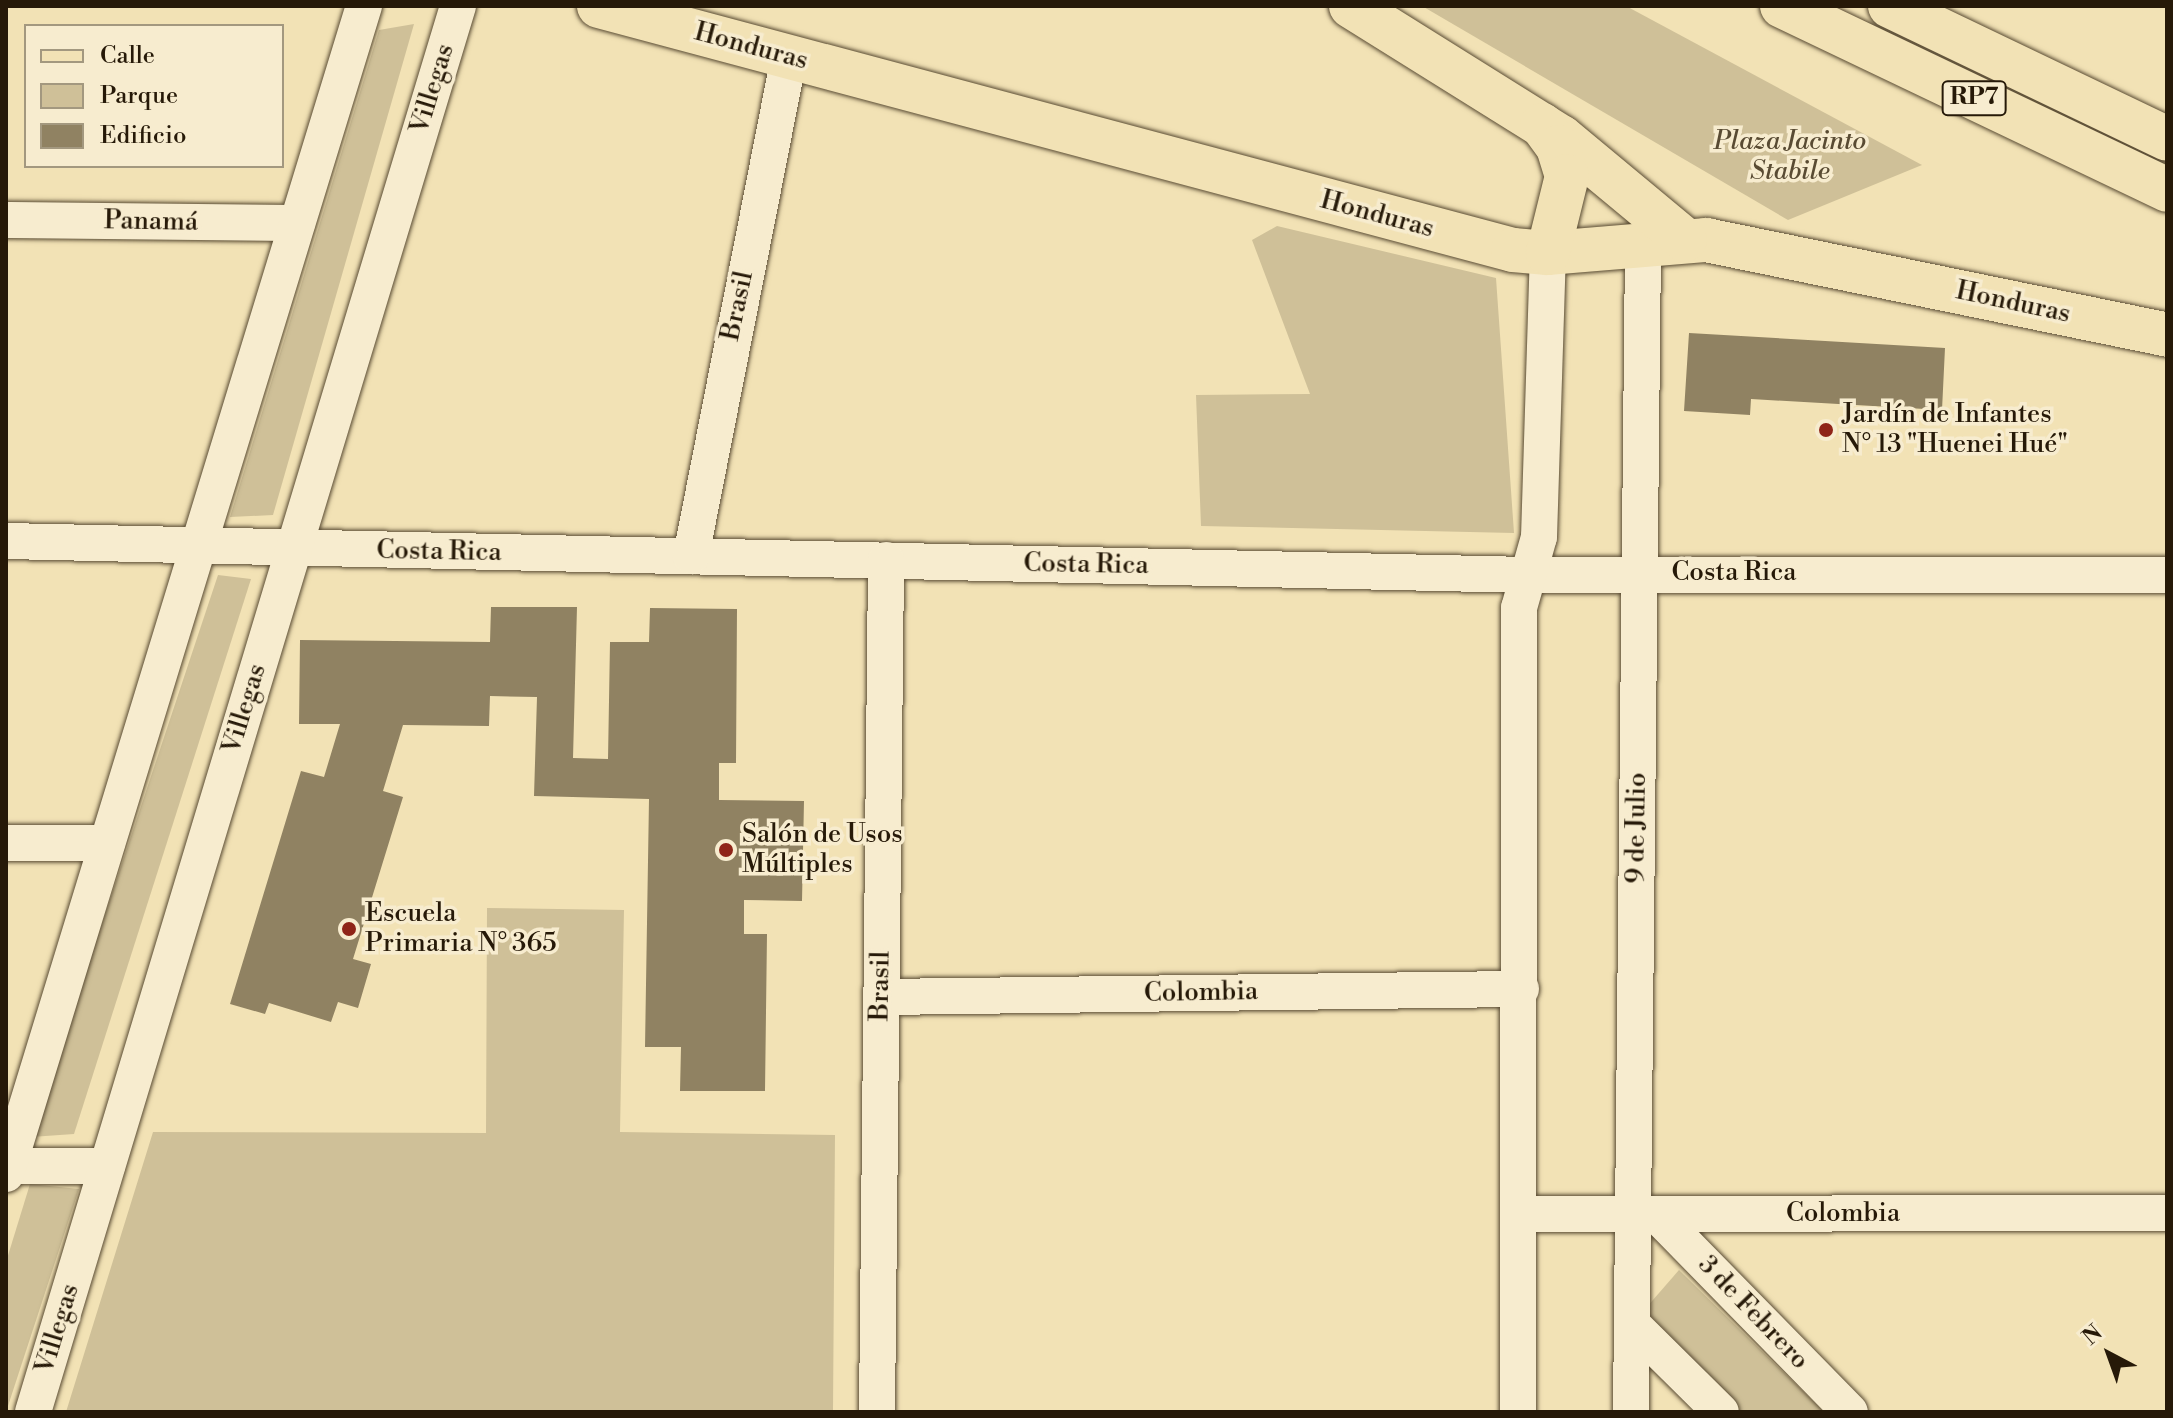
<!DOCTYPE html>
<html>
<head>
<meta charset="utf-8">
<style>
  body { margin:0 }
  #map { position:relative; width:2173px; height:1418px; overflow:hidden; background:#f2e2b5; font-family:"Libre Bodoni",serif }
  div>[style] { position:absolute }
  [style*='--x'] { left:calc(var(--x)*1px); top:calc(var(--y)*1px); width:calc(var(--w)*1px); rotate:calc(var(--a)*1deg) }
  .green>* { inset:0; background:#cfc098 }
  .building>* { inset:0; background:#908262 }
  .roads { filter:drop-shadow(0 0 2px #594b33) drop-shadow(0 0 2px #594b33) }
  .minor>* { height:36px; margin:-18px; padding:0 18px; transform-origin:18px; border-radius:18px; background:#f7eccf }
  .major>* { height:44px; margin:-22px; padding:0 22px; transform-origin:22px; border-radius:22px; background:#f2e2b5 }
  .highway>* { height:44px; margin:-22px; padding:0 22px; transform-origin:22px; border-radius:22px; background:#f2e2b5 }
  .dots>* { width:22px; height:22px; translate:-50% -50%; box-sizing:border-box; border:4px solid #f7eccf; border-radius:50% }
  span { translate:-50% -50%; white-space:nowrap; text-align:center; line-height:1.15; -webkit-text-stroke:7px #f7eccf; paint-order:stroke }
  .shield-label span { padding:2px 6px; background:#f7eccf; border:2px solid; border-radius:6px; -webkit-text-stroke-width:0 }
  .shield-label { font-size:24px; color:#261908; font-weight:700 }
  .street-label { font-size:26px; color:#261908 }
  .park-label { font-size:26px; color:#594b33; font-style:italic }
  .poi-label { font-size:26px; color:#261908 }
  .left { translate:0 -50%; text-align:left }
  .frame { position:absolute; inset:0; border:8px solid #261908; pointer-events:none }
  .legend { position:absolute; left:24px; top:24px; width:260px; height:144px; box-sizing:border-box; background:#f7eccf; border:2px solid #a3987f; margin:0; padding:10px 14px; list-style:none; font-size:24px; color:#261908 }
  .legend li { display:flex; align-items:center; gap:16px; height:40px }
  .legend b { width:40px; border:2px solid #a3987f }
  .north { position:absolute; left:2069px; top:1314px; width:80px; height:80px; -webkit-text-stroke:6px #f7eccf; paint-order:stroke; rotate:319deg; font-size:22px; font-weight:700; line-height:32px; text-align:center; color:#261908 }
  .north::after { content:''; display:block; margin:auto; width:28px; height:36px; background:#261908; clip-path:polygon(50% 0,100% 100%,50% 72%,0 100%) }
</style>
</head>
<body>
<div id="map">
  <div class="green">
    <div style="clip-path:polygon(1422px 6px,1626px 6px,1922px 165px,1788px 220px)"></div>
    <div style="clip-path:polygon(414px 24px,273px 515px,230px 517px,379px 30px)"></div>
    <div style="clip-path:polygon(1277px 226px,1496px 278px,1514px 533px,1201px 526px,1196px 395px,1310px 394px,1252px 240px)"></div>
    <div style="clip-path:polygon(218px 575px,251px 579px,74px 1134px,31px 1137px)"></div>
    <div style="clip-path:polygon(487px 908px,624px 910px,620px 1132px,835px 1135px,833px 1412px,66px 1412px,153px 1132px,486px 1133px)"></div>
    <div style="clip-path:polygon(30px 1184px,79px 1189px,6px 1412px,6px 1262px)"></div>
    <div style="clip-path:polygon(1679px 1270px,1824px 1412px,1735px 1412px,1639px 1316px)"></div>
  </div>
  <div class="building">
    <div style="clip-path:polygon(1689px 333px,1945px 348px,1942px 410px,1751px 399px,1750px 415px,1684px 411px)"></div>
    <div style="clip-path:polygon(491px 607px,577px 607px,573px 758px,608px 759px,610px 642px,649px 642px,650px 608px,737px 609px,736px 763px,719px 763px,719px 800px,804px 801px,802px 901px,744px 900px,744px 934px,767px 934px,765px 1091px,680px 1091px,681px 1047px,645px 1047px,649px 799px,534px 796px,537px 697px,490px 696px,489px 726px,403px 725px,383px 791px,403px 797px,353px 959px,371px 964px,358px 1008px,338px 1002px,331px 1022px,269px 1003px,265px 1014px,230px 1004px,301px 771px,324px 777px,340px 724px,299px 724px,300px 640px,490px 642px)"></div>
  </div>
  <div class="roads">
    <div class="minor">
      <div style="--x:6;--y:220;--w:291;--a:0.6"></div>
      <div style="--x:6;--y:541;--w:1522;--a:1.28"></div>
      <div style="--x:1528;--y:575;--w:639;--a:0"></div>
      <div style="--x:691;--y:556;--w:509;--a:-78.89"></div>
      <div style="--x:6;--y:843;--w:101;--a:0"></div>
      <div style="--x:881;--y:997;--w:640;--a:-0.72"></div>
      <div style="--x:6;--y:1166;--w:101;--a:0"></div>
      <div style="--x:6;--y:1174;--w:1222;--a:-72.96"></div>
      <div style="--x:1519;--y:1214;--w:648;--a:-0.09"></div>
      <div style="--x:1656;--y:1214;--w:277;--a:45.6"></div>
      <div style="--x:1632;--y:1324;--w:125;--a:44.7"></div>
      <div style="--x:33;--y:1412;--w:1469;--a:-73.18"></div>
      <div style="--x:877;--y:1412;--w:852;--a:-89.39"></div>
      <div style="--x:1518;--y:1412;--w:804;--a:-89.93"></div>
      <div style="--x:1519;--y:608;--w:74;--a:-74.3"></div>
      <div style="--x:1539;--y:537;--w:284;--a:-88.2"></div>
      <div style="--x:1631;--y:1412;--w:1169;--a:-89.41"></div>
    </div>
    <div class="major">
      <div style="--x:599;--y:6;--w:946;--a:14.95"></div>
      <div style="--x:1513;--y:250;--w:35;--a:5"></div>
      <div style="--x:1548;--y:253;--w:159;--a:-4.7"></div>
      <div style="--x:1706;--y:240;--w:471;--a:11.6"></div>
      <div style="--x:1351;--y:6;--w:248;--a:32"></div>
      <div style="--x:1561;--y:137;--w:161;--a:39.7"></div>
      <div style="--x:1542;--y:125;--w:27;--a:54"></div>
      <div style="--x:1558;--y:147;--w:30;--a:73"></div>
      <div style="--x:1567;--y:176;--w:79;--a:103.9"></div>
    </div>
    <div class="highway">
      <div style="--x:1782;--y:6;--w:427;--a:25.5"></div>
      <div style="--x:1890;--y:6;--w:307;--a:25.6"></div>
    </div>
  </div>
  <div class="dots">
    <div style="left:1826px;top:430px;background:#8f2418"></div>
    <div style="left:726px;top:850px;background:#8f2418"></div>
    <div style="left:349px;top:929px;background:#8f2418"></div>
  </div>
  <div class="shield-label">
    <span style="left:1974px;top:98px">RP7</span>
  </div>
  <div class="street-label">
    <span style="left:751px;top:47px;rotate:15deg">Honduras</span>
    <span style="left:433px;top:89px;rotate:-73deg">Villegas</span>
    <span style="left:1377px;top:215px;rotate:15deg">Honduras</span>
    <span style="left:151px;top:222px;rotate:1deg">Panamá</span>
    <span style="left:2013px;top:303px;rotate:12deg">Honduras</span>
    <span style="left:738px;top:306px;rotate:-78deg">Brasil</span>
    <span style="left:439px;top:552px;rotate:1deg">Costa Rica</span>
    <span style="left:1086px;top:565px;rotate:1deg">Costa Rica</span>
    <span style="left:1734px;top:573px">Costa Rica</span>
    <span style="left:245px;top:709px;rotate:-73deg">Villegas</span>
    <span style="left:1637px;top:828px;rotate:-89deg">9 de Julio</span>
    <span style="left:881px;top:986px;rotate:-89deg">Brasil</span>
    <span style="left:1201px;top:993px;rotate:-1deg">Colombia</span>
    <span style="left:1843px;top:1214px">Colombia</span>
    <span style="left:1753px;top:1313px;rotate:46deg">3 de Febrero</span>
    <span style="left:58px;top:1329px;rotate:-73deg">Villegas</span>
  </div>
  <div class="park-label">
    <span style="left:1790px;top:157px">Plaza Jacinto<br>Stabile</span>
  </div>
  <div class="poi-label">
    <span class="left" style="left:1842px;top:430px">Jardín de Infantes<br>N° 13 "Huenei Hué"</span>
    <span class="left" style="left:742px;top:850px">Salón de Usos<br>Múltiples</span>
    <span class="left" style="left:365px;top:929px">Escuela<br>Primaria N° 365</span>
  </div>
  <div class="frame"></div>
  <ul class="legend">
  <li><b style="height:10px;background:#f2e2b5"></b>Calle</li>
  <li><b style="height:22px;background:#cfc098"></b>Parque</li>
  <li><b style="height:22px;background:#908262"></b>Edificio</li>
  </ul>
  <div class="north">N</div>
</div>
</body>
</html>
